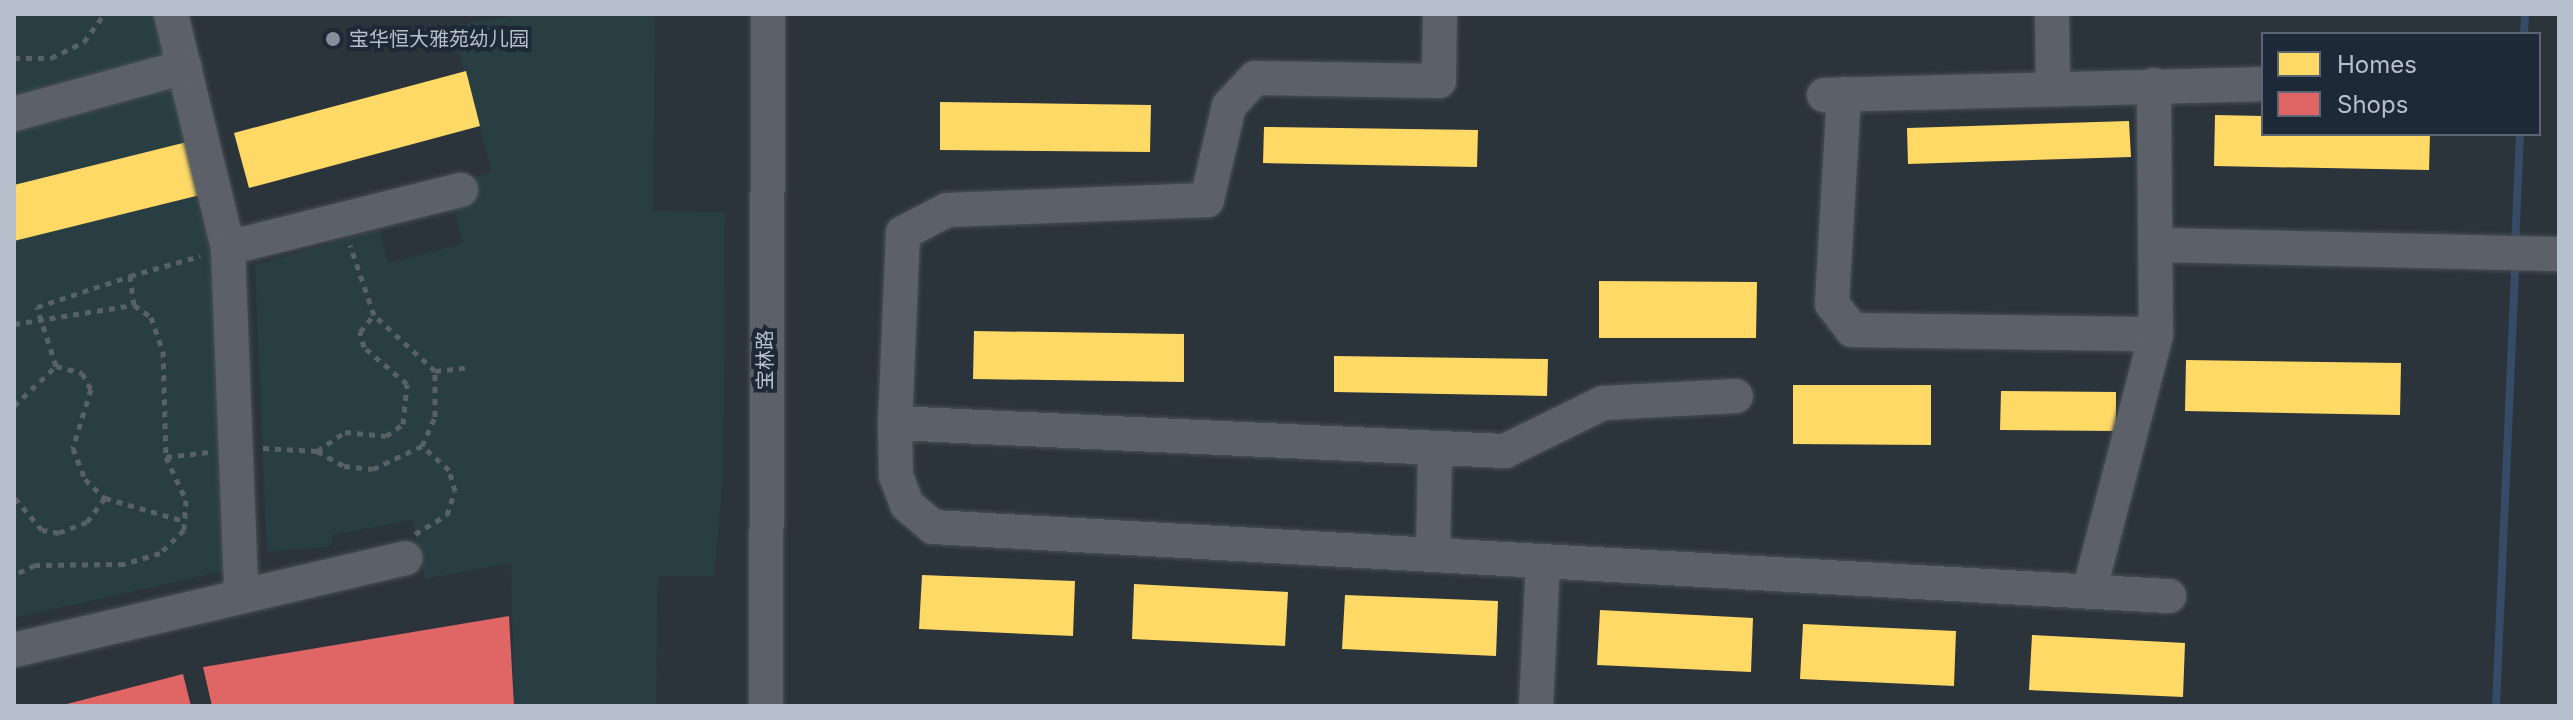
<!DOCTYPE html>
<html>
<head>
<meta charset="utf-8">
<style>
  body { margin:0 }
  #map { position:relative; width:2573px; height:720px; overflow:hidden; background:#2b333b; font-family:Inter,"Noto Sans SC",sans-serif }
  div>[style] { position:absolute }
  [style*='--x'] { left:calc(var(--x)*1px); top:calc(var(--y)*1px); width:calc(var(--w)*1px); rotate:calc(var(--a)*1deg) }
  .green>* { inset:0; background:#283e42 }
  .homes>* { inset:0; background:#ffd966 }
  .shops>* { inset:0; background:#e06666 }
  .stream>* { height:8px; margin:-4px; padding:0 4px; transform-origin:4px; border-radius:4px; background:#364b66 }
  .path>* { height:5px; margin-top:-2.5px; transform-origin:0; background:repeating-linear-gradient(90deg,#596066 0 6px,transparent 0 12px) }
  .roads { filter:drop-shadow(0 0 2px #4a4f55) drop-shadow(0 0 2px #4a4f55) }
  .minor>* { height:34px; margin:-17px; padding:0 17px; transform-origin:17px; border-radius:17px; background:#5c6169 }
  .dots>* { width:22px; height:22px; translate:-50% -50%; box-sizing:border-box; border:4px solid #1e2937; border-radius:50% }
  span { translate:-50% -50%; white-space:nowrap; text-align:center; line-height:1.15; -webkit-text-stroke:8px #1e2937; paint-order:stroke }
  .poi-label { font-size:20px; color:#b6bfcc }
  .left { translate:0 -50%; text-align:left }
  .street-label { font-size:20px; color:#b6bfcc }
  .frame { position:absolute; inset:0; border:16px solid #b6bfcc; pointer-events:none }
  .legend { position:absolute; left:2261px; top:32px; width:280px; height:104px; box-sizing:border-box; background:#1e2937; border:2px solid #5b6573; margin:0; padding:10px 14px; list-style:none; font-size:24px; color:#b6bfcc }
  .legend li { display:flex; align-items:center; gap:16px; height:40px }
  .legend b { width:40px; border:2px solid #5b6573 }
</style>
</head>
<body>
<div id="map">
  <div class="green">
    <div style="clip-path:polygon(14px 14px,155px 14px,213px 264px,228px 570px,14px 618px)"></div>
    <div style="clip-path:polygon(522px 14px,655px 14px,653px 211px,725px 213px,723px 476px,714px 576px,658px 576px,656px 706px,514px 706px,511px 563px,425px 579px,412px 520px,332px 535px,331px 546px,267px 552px,255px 265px,379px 229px,388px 263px,462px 244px,449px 184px,492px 172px,452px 26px)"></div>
  </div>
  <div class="homes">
    <div style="clip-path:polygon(466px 71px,480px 126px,249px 188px,234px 133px)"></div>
    <div style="clip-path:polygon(940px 102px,1151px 105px,1150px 152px,940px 150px)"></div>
    <div style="clip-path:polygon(2215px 115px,2263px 116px,2263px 134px,2430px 134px,2429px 170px,2214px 166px)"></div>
    <div style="clip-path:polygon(2129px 121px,2131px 157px,1908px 164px,1907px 128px)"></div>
    <div style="clip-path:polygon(1264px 127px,1478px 130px,1477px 167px,1263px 163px)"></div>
    <div style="clip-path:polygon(187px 142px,200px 195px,14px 241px,14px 185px)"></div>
    <div style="clip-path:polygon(1599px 281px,1757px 282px,1756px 338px,1599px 338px)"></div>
    <div style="clip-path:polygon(974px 331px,1184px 334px,1184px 382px,973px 379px)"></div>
    <div style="clip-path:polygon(1334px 356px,1548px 359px,1547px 396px,1334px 392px)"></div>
    <div style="clip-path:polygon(2186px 360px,2401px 363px,2400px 415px,2185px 411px)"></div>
    <div style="clip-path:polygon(1793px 385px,1931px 385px,1931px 445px,1793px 444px)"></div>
    <div style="clip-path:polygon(2001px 391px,2116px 392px,2116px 431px,2000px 430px)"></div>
    <div style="clip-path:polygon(922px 575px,1075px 581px,1073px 636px,919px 629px)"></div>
    <div style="clip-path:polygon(1134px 584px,1288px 592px,1285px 646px,1132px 639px)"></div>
    <div style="clip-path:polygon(1345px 595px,1498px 601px,1496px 656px,1342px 649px)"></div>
    <div style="clip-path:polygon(1600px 610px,1753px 618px,1751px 672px,1597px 665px)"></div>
    <div style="clip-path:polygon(500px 619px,509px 677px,334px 706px,255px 706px,248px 661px)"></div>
    <div style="clip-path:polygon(1803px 624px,1956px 631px,1954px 686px,1800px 679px)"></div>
    <div style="clip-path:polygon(2032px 635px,2185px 643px,2183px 697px,2029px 690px)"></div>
    <div style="clip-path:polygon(157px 683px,163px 706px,71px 706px,71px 705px)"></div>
  </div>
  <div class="shops">
    <div style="clip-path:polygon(509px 616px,514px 706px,212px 706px,203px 667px)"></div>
    <div style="clip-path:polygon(183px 674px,191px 706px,63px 706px,63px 705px)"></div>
  </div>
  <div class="stream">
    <div style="--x:2524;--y:34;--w:20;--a:-87"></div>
    <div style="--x:2515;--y:245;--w:111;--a:-87.4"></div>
    <div style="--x:2496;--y:706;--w:443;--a:-87.5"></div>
  </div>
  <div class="path">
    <div style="--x:14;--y:58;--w:37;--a:0"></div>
    <div style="--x:51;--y:58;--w:37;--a:-26"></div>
    <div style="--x:84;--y:42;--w:34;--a:-54"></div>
    <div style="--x:134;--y:305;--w:29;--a:-98"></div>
    <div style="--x:130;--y:276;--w:73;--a:-15.9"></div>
    <div style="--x:14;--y:324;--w:121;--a:-9"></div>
    <div style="--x:134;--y:305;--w:21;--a:35"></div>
    <div style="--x:151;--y:317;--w:36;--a:71"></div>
    <div style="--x:163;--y:351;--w:106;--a:88.4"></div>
    <div style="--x:166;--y:457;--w:47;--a:65.1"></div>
    <div style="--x:186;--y:500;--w:30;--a:94"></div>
    <div style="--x:184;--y:530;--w:33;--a:136"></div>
    <div style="--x:160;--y:553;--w:38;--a:163"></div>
    <div style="--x:124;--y:564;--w:89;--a:179.4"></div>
    <div style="--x:35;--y:565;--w:23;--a:155"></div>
    <div style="--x:56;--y:366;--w:62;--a:-107.9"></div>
    <div style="--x:37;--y:307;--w:98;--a:-18.4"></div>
    <div style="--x:435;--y:371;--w:30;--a:-6"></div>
    <div style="--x:14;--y:406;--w:58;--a:-43.6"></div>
    <div style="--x:56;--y:366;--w:27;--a:15"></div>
    <div style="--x:82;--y:373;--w:18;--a:61"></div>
    <div style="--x:91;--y:389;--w:62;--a:107"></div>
    <div style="--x:73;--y:448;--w:33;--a:69"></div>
    <div style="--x:85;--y:479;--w:28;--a:44"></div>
    <div style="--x:105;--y:498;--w:30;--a:127"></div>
    <div style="--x:87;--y:522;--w:30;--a:159"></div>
    <div style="--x:59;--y:533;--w:17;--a:-170"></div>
    <div style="--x:42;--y:530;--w:43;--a:-130.3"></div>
    <div style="--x:263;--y:448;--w:54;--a:3.2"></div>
    <div style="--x:317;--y:451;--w:31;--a:29"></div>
    <div style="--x:344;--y:466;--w:29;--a:6"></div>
    <div style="--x:373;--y:469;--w:54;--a:-25.1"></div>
    <div style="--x:422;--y:446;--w:32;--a:-66"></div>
    <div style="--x:435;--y:417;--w:46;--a:-90"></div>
    <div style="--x:435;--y:371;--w:83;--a:-137.4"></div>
    <div style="--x:374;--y:315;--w:74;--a:-108.9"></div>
    <div style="--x:317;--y:451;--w:34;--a:-34"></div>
    <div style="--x:345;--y:432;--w:41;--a:5.6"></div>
    <div style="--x:386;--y:436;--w:21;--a:-35"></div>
    <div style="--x:403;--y:424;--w:40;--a:-84.3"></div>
    <div style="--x:407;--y:384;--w:57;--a:-139.3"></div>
    <div style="--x:364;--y:347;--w:16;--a:-105"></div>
    <div style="--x:360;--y:332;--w:22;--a:-51"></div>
    <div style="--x:166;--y:457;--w:43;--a:-6.6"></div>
    <div style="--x:105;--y:498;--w:82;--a:16.2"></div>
    <div style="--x:415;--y:534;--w:37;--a:-31"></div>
    <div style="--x:447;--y:515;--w:25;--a:-72"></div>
    <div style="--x:455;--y:491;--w:22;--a:-106"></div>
    <div style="--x:449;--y:470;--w:36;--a:-138"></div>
  </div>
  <div class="roads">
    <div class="minor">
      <div style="--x:171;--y:14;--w:241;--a:76.3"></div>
      <div style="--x:228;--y:248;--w:345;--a:87.8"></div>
      <div style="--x:1440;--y:14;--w:67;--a:90.9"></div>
      <div style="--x:1439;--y:81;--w:184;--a:-179.1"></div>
      <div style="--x:1255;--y:78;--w:38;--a:133"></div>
      <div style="--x:1229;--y:106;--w:97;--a:103.2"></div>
      <div style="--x:1207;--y:200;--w:260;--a:177.8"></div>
      <div style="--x:947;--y:210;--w:50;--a:152.4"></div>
      <div style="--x:903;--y:233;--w:190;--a:92.4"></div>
      <div style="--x:895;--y:423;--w:53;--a:88.9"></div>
      <div style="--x:896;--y:476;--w:31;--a:69"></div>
      <div style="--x:907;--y:505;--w:34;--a:40"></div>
      <div style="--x:933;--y:527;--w:1238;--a:3.2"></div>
      <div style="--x:2052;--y:14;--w:73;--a:89.2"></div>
      <div style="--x:1844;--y:94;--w:210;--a:93.3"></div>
      <div style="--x:1832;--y:304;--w:33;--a:52"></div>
      <div style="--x:1852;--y:330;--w:304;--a:0.8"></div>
      <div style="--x:1824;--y:95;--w:439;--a:-1.4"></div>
      <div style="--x:14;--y:114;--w:177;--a:-15.4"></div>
      <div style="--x:2157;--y:245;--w:402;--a:1.3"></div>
      <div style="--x:228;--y:248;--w:240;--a:-14"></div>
      <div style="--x:895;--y:423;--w:611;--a:2.63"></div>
      <div style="--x:1505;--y:451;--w:109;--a:-26.1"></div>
      <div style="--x:1603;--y:403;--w:133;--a:-3"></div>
      <div style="--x:1433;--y:555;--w:107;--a:-88.9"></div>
      <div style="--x:2089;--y:592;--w:267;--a:-75.4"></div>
      <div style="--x:2156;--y:334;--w:249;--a:-90.5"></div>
      <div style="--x:14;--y:650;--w:402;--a:-13.2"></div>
      <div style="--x:766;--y:706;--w:692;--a:-89.83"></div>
      <div style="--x:1536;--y:706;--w:145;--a:-87.2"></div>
    </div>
  </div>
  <div class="dots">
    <div style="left:333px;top:39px;background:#858e99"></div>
  </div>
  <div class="poi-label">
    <span class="left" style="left:349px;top:39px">宝华恒大雅苑幼儿园</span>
  </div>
  <div class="street-label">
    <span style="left:765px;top:360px;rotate:-90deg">宝林路</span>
  </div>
  <div class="frame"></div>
  <ul class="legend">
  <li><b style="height:22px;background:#ffd966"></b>Homes</li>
  <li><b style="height:22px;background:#e06666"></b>Shops</li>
  </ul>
</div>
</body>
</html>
